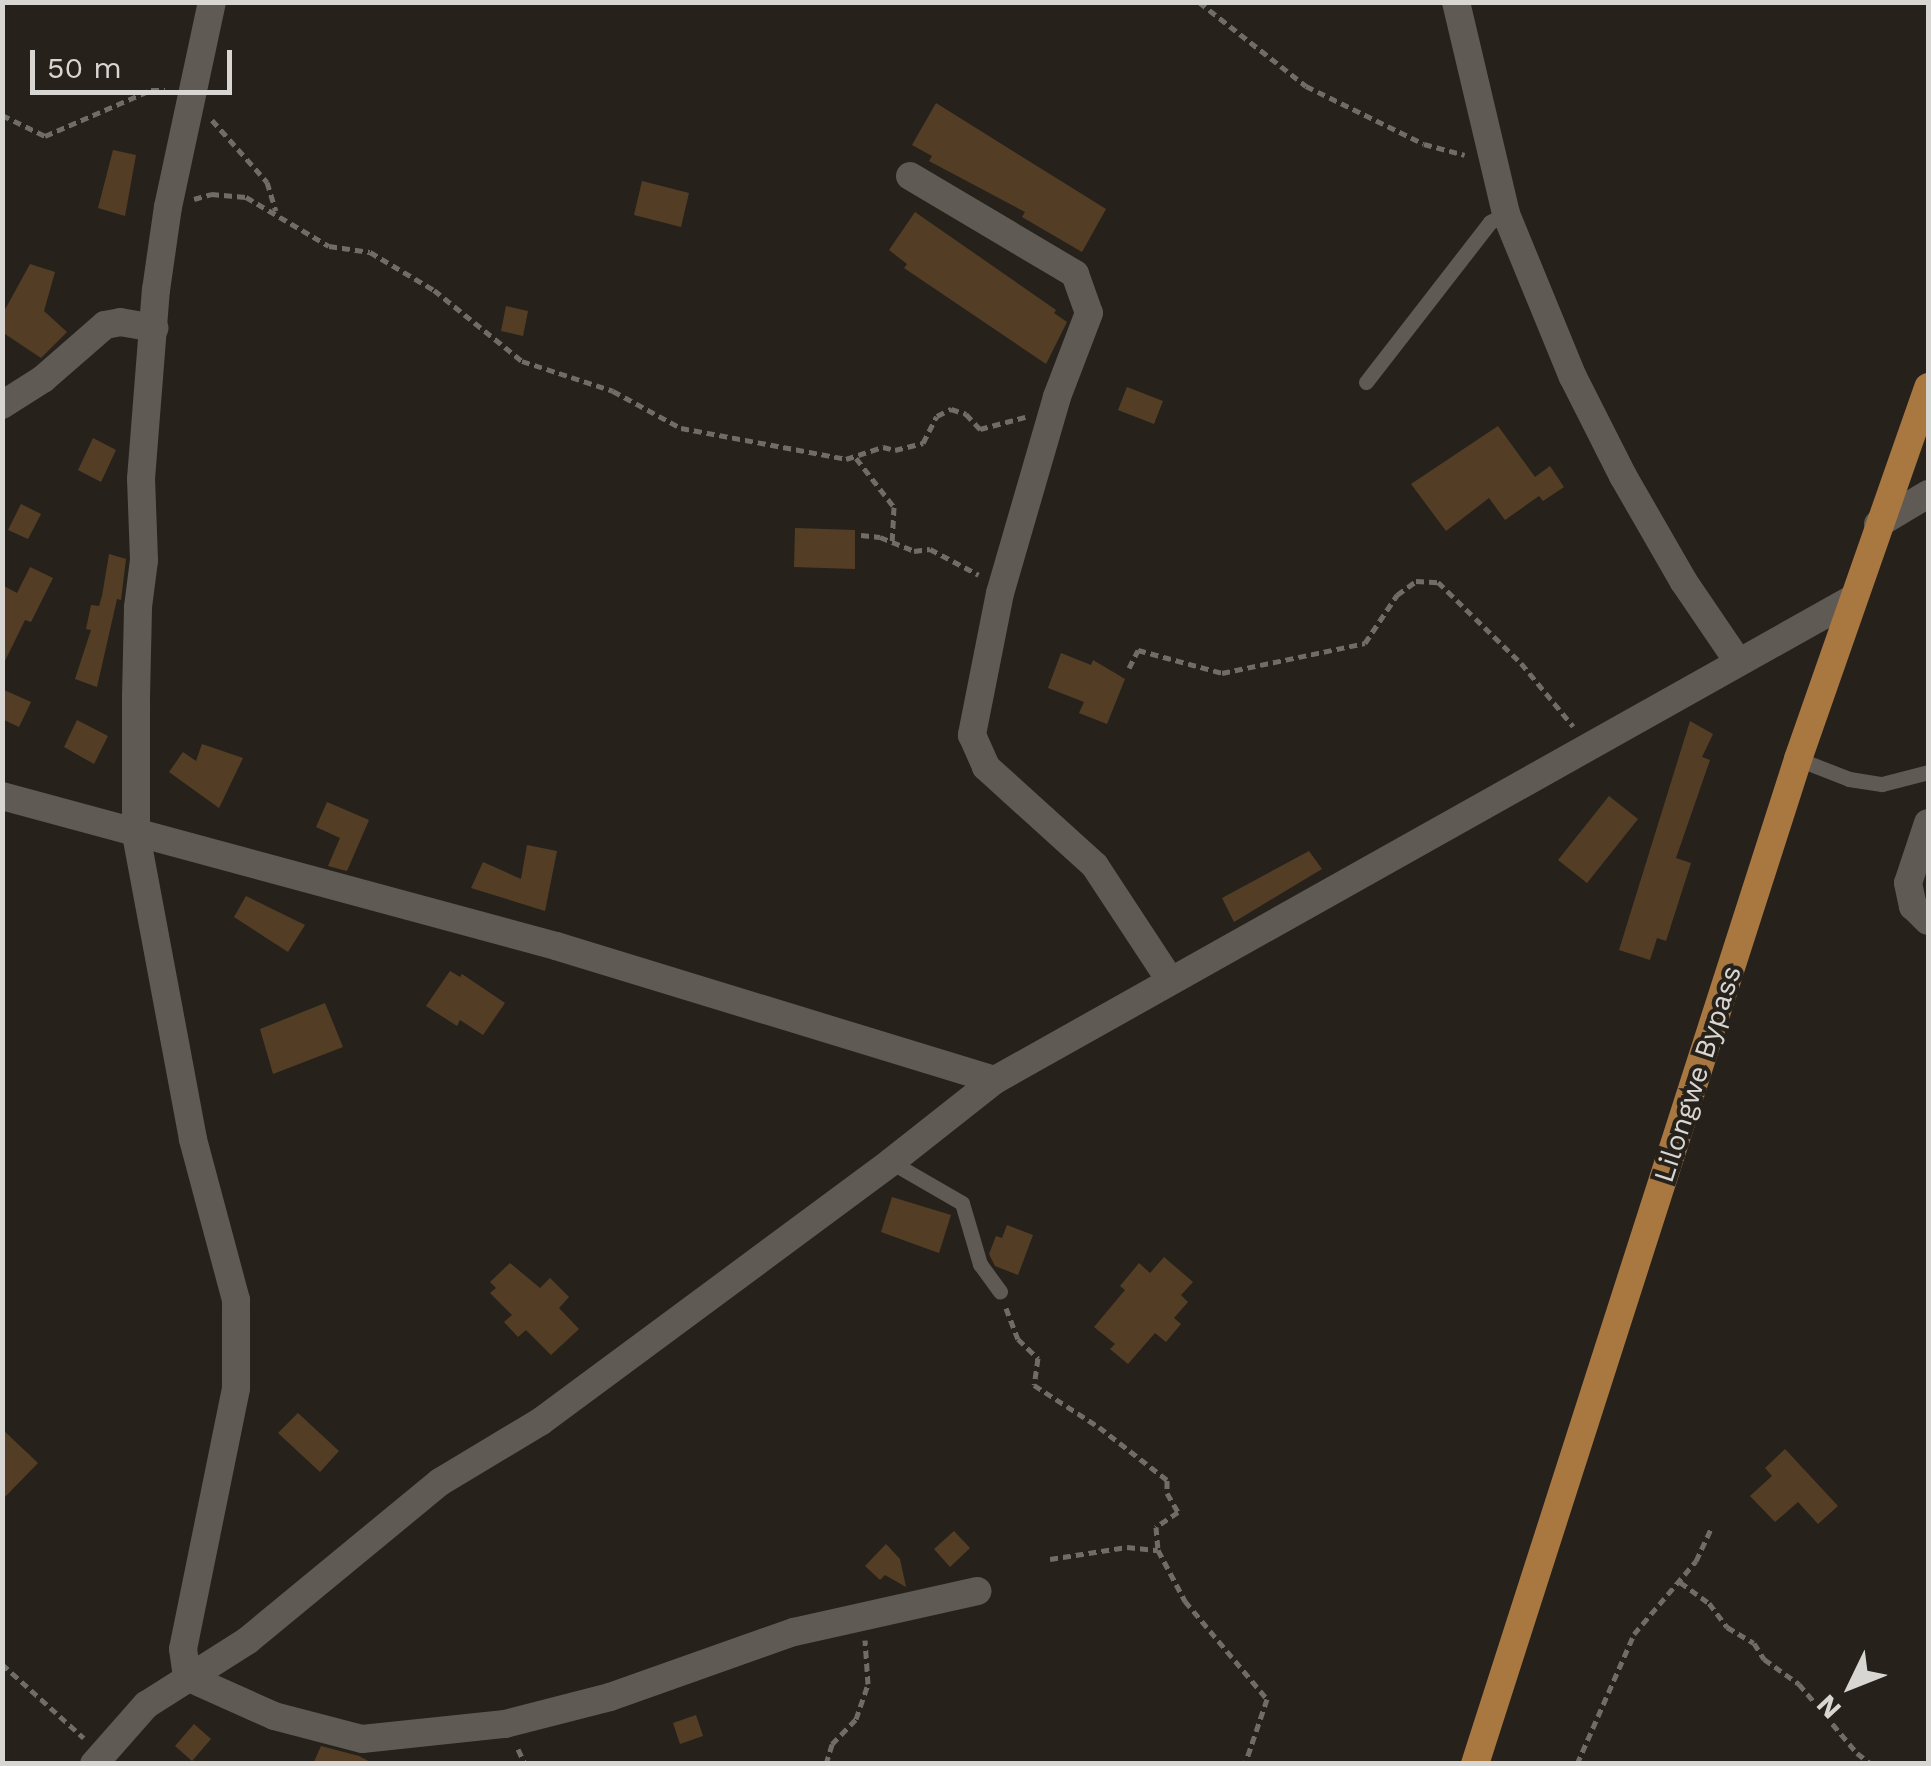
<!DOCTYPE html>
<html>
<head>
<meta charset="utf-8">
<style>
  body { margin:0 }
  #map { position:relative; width:1931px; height:1766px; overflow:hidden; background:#26221b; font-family:"Work Sans",sans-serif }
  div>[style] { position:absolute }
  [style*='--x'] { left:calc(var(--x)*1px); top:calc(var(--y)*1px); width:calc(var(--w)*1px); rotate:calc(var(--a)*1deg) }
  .building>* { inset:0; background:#533e25 }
  .path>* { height:5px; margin-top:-2.5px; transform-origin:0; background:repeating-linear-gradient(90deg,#706c67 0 8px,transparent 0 13px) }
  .service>* { height:15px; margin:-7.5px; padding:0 7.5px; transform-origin:7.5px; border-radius:7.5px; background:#5f5b54 }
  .minor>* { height:28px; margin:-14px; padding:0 14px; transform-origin:14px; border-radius:14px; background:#5f5b54 }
  .primary>* { height:28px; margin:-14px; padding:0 14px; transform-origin:14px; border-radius:14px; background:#a97740 }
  span { translate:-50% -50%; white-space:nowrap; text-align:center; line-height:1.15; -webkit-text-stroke:8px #26221b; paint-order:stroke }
  .street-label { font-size:28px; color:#d8d6d2 }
  .frame { position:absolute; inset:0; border:5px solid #d8d6d2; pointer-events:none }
  .north { position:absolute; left:1801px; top:1636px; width:100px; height:100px; -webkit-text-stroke:8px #26221b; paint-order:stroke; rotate:227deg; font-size:28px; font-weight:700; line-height:40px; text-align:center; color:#d8d6d2 }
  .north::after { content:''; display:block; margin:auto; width:35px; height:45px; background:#d8d6d2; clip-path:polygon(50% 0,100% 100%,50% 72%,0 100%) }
  .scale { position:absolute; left:30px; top:50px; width:202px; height:45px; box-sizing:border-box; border:5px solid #d8d6d2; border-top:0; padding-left:12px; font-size:30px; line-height:35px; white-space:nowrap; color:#d8d6d2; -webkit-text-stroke:8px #26221b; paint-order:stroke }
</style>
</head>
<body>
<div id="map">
  <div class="building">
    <div style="clip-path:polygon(936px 103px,1106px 209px,1082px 252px,1022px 217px,1025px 212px,929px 161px,932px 156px,912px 145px)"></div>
    <div style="clip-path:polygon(113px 150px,136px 155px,125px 216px,98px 208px)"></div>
    <div style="clip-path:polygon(642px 181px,689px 193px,681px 227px,634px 215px)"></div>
    <div style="clip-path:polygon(915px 212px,1056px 310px,1054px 313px,1067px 322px,1046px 364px,904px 268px,907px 264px,889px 250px)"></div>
    <div style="clip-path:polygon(30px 264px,55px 272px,44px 311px,67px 332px,41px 358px,2px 332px,2px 315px)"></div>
    <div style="clip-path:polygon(506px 306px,528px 311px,523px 336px,501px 331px)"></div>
    <div style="clip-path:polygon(1127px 387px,1163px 401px,1154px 424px,1118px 410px)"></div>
    <div style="clip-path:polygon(1498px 426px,1535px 477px,1550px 466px,1564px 487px,1543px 501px,1539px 496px,1505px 520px,1489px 498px,1446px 531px,1411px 484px)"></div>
    <div style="clip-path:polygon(93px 438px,116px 450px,101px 482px,78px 470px)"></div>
    <div style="clip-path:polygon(21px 504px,41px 514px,28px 539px,8px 530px)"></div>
    <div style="clip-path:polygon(795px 528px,855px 530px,855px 569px,794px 567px)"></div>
    <div style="clip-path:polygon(109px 554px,126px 559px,121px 600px,117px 599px,97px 687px,75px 679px,91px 630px,86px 629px,91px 605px,99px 606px,102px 596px)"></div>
    <div style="clip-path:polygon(30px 567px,53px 578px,31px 622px,25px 620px,2px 667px,2px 585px,17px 593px)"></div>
    <div style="clip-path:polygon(1061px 653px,1091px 665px,1093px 660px,1125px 679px,1107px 724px,1079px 713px,1084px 702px,1048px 688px)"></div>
    <div style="clip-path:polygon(2px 689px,31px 702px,19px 727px,2px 719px)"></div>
    <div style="clip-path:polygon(77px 720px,108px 736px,94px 764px,64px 747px)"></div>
    <div style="clip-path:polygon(1690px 721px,1713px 734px,1702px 757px,1710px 760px,1676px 858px,1691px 863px,1666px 941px,1657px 938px,1650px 960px,1619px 950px)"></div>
    <div style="clip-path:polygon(202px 744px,243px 758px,219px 808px,169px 772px,183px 752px,196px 761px)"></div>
    <div style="clip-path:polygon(1609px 796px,1638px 819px,1587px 883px,1558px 860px)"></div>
    <div style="clip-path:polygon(327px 802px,369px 820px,347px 871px,328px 866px,340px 838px,316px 827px)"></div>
    <div style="clip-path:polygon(527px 845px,557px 851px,545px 911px,471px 888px,483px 862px,521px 879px)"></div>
    <div style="clip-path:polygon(1309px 851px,1322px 869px,1234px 922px,1222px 898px)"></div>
    <div style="clip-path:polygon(246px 896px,305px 925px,288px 952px,234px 917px)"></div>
    <div style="clip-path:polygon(450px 971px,460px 977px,462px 974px,505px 1003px,483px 1035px,460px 1020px,457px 1026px,426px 1006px)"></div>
    <div style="clip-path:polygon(325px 1003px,343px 1047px,273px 1074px,260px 1029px)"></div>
    <div style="clip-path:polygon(892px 1197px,951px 1215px,939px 1253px,881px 1232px)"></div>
    <div style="clip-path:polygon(1007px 1225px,1033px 1235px,1018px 1275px,995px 1266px,989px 1254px,996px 1236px,1002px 1238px)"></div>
    <div style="clip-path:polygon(1164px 1257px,1193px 1282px,1181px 1295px,1188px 1302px,1174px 1318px,1181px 1324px,1166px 1342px,1155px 1333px,1128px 1364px,1110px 1349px,1115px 1344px,1094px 1327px,1125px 1290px,1120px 1286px,1139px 1263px,1150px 1273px)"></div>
    <div style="clip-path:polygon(510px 1263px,540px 1288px,550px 1278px,569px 1297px,559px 1308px,579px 1329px,551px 1355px,526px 1330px,518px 1337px,504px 1322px,512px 1315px,490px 1293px,496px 1288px,490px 1282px)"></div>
    <div style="clip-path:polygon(298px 1413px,339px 1451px,320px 1472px,278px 1433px)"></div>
    <div style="clip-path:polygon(2px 1429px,38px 1463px,2px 1500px)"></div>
    <div style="clip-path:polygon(1785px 1449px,1838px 1506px,1818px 1524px,1798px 1502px,1775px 1522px,1750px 1496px,1772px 1476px,1765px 1468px)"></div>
    <div style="clip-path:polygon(954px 1531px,970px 1548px,950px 1567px,934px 1549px)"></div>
    <div style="clip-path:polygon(886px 1544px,900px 1559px,906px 1587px,885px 1575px,880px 1580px,865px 1566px)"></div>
    <div style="clip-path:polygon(696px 1715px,703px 1736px,680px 1744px,673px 1723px)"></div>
    <div style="clip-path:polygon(194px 1724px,211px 1739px,192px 1761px,175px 1746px)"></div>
    <div style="clip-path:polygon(321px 1746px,359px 1756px,374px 1764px,313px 1764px)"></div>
  </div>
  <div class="path">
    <div style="--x:1199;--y:2;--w:136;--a:38.1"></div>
    <div style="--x:1306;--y:86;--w:131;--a:26.2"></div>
    <div style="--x:1424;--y:144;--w:42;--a:15"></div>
    <div style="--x:2;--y:115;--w:48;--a:26"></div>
    <div style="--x:45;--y:136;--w:116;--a:-23.5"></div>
    <div style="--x:151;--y:90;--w:14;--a:0"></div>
    <div style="--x:212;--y:120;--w:83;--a:48.4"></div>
    <div style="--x:267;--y:182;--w:30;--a:73"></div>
    <div style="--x:194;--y:199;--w:18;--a:-16"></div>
    <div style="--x:211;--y:194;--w:35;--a:5"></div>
    <div style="--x:246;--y:197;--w:96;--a:30.6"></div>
    <div style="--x:329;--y:246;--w:41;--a:8.3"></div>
    <div style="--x:370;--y:252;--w:74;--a:30.7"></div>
    <div style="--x:434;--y:290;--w:113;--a:38.9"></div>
    <div style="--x:522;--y:361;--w:96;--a:18.2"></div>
    <div style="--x:613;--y:391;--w:77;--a:28.6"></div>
    <div style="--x:681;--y:428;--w:168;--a:10.6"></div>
    <div style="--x:846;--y:459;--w:39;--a:-18"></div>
    <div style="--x:883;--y:447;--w:12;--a:14"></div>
    <div style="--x:895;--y:450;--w:29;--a:-14"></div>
    <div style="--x:923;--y:443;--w:30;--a:-63"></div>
    <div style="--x:937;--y:416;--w:16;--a:-27"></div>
    <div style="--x:951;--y:409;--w:16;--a:18"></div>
    <div style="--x:966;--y:414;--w:21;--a:47"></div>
    <div style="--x:980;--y:429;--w:47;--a:-14.9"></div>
    <div style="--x:856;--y:458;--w:62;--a:52.2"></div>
    <div style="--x:894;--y:507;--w:34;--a:93"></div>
    <div style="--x:861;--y:535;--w:19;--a:6"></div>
    <div style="--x:880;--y:537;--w:37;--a:22"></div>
    <div style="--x:914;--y:551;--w:16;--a:-7"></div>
    <div style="--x:930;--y:549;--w:55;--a:28"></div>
    <div style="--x:1129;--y:668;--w:20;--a:-63"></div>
    <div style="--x:1138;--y:650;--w:87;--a:15.3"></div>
    <div style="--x:1222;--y:673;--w:146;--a:-11.8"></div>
    <div style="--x:1365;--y:643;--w:58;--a:-56.3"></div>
    <div style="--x:1397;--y:595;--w:24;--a:-36"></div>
    <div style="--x:1416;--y:581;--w:22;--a:3"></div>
    <div style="--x:1438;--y:582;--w:116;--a:44.3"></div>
    <div style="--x:1521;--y:663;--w:82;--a:50.5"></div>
    <div style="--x:1006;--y:1308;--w:33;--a:69"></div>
    <div style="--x:1018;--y:1339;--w:28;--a:44"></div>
    <div style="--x:1038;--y:1358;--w:27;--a:98"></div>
    <div style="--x:1034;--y:1385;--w:77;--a:32.9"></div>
    <div style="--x:1099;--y:1427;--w:86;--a:37.9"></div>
    <div style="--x:1167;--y:1480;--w:13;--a:90"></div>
    <div style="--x:1167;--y:1493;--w:22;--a:60"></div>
    <div style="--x:1178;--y:1512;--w:27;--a:146"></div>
    <div style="--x:1156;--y:1527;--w:23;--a:85"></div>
    <div style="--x:1050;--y:1559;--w:78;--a:-8.9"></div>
    <div style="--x:1127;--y:1547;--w:31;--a:6"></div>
    <div style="--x:1158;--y:1550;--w:58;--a:62.1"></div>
    <div style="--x:1185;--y:1601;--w:128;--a:50.1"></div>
    <div style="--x:1267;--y:1699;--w:69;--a:108.7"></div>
    <div style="--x:1680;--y:1582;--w:36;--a:36"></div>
    <div style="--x:1709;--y:1603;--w:30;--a:53"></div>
    <div style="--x:1727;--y:1627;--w:31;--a:31"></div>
    <div style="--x:1754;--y:1643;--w:19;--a:58"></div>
    <div style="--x:1764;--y:1659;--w:43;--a:35.5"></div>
    <div style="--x:1799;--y:1684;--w:90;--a:50"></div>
    <div style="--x:1857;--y:1753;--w:18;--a:38"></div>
    <div style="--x:2;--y:1664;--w:110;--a:42.1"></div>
    <div style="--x:518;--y:1749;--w:17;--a:65"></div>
    <div style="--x:826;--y:1764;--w:21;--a:-73"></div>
    <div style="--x:832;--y:1744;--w:35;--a:-46"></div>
    <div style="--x:856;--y:1719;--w:37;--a:-71"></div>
    <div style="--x:868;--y:1684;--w:44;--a:-93.9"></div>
    <div style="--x:1577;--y:1764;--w:142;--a:-66.3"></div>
    <div style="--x:1634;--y:1634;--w:96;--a:-49.7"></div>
    <div style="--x:1696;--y:1561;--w:38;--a:-65"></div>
  </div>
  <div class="service">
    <div style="--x:1366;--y:382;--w:202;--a:-52.2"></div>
    <div style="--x:1490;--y:222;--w:18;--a:-27"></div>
    <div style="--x:1798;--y:759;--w:55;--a:21.4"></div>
    <div style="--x:1849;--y:779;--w:33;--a:9"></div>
    <div style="--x:1882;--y:784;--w:48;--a:-14.6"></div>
    <div style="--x:891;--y:1162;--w:82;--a:30"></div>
    <div style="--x:962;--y:1203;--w:64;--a:73.6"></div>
    <div style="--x:980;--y:1264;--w:34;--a:54"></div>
  </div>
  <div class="minor">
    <div style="--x:1456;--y:2;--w:218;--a:76.7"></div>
    <div style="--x:1506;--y:214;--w:176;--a:67.7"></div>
    <div style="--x:1573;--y:377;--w:111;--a:63.2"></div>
    <div style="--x:1623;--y:476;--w:122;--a:60.1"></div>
    <div style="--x:1684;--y:582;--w:94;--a:55.8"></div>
    <div style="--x:910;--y:176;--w:192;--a:30.7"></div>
    <div style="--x:1075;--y:274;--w:41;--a:70.3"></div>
    <div style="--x:1089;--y:313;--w:90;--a:110.9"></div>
    <div style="--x:1057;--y:397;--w:204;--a:106.2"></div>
    <div style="--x:1000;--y:593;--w:145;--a:101.2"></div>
    <div style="--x:972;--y:735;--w:35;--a:66"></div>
    <div style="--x:986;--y:767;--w:147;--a:42.2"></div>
    <div style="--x:1095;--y:866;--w:136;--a:56.7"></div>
    <div style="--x:2;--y:405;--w:49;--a:-32.4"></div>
    <div style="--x:43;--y:379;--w:82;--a:-41.1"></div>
    <div style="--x:105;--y:325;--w:15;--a:-11"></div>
    <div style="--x:120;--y:322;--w:35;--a:10"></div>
    <div style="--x:1878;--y:524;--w:58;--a:-31"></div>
    <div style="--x:2;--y:796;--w:574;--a:15.15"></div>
    <div style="--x:556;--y:946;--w:459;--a:17"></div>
    <div style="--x:1928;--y:823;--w:63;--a:108.4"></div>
    <div style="--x:1908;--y:883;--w:24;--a:78"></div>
    <div style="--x:1913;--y:906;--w:21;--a:45"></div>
    <div style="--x:187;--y:1677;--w:28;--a:-98"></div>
    <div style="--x:183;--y:1649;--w:266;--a:-78.5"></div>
    <div style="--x:236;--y:1388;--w:88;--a:-90"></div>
    <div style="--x:236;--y:1300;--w:167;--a:-105"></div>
    <div style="--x:193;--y:1139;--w:310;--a:-100.6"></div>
    <div style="--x:136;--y:834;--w:137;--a:-90"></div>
    <div style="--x:136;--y:697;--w:90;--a:-88.7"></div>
    <div style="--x:138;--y:607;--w:47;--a:-82.7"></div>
    <div style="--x:144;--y:560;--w:81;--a:-92.1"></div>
    <div style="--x:141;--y:479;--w:190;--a:-85.5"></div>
    <div style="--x:156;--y:290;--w:84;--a:-81.8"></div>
    <div style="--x:168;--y:207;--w:210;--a:-77.9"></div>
    <div style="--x:187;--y:1677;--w:95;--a:24.1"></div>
    <div style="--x:274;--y:1716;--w:91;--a:14.6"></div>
    <div style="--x:362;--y:1739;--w:144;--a:-6"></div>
    <div style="--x:505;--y:1724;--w:108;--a:-14.4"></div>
    <div style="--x:610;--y:1697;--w:195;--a:-19.5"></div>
    <div style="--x:794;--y:1632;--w:188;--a:-12.6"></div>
    <div style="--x:94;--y:1764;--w:79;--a:-48.6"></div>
    <div style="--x:146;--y:1705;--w:120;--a:-32.4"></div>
    <div style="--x:247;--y:1641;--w:250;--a:-39.5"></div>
    <div style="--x:440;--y:1482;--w:117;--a:-31"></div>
    <div style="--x:540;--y:1422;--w:437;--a:-36.5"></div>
    <div style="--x:891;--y:1162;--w:132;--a:-38.3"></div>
    <div style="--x:995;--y:1080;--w:983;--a:-29.3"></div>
  </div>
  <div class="primary">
    <div style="--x:1475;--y:1764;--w:1056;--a:-72.18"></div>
    <div style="--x:1798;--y:759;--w:394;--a:-70.7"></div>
  </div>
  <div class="street-label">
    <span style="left:1698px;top:1074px;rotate:-72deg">Lilongwe Bypass</span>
  </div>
  <div class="frame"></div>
  <div class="north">N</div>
  <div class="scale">50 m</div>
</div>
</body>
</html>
